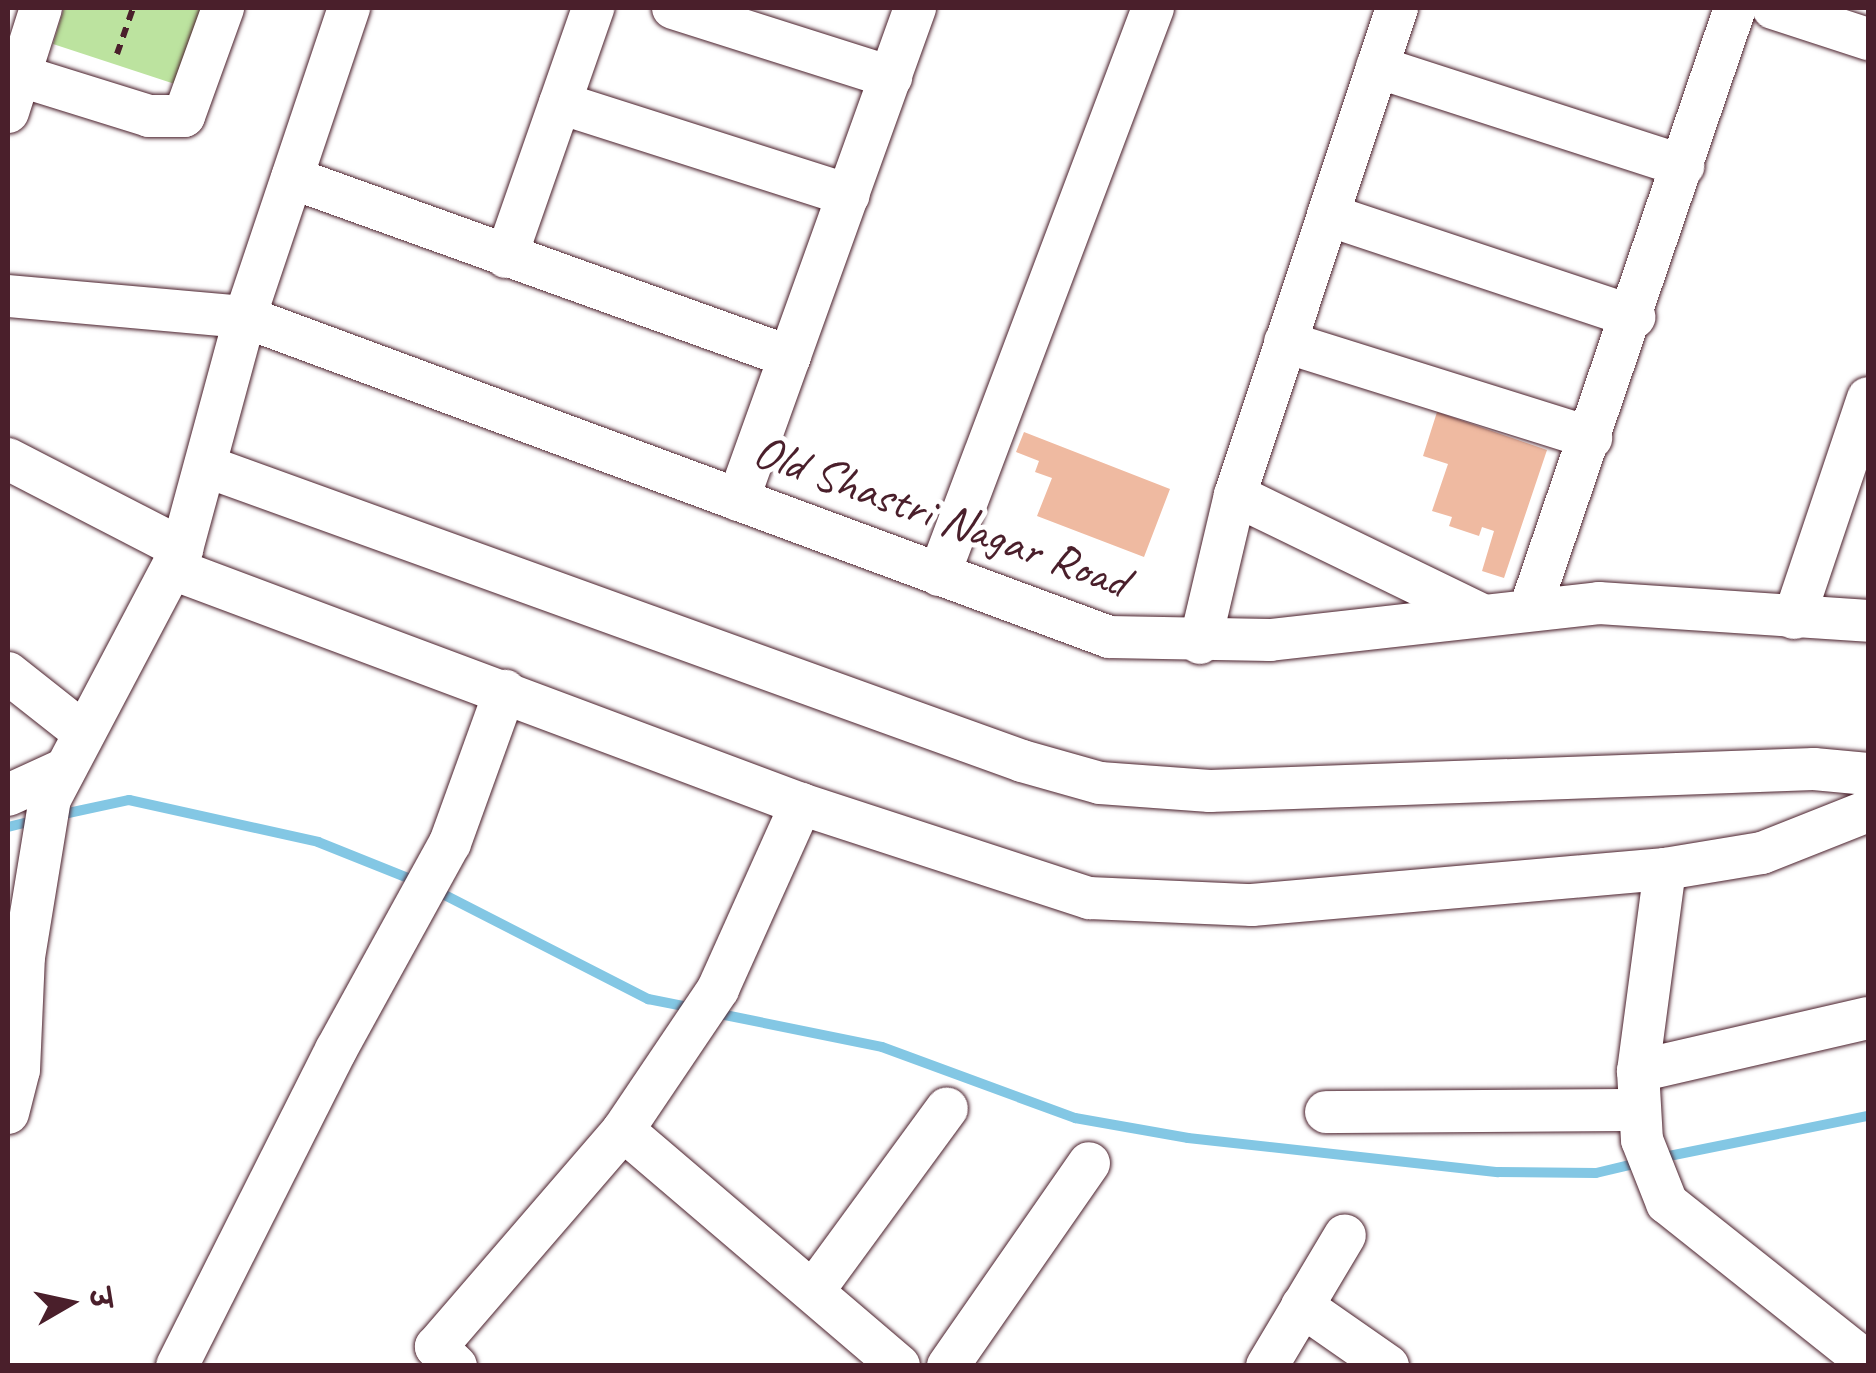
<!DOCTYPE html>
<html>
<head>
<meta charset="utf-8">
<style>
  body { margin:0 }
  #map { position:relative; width:1876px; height:1373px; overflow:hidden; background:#fff; font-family:Caveat,"Playpen Sans Deva",sans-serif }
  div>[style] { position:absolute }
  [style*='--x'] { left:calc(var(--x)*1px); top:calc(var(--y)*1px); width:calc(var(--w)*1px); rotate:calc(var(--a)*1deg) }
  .green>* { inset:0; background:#bce39f }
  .stream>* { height:10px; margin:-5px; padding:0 5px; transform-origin:5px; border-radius:5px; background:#83c7e4 }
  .building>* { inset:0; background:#efbaa1 }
  .path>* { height:6px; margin-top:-3px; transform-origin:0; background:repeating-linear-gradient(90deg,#4a1f2b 0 10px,transparent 0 18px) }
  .roads { filter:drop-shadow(0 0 2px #4a1f2b) drop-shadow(0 0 2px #4a1f2b) }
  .minor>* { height:42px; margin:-21px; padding:0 21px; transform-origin:21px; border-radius:21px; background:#fff }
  span { translate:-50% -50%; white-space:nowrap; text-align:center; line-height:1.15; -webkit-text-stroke:10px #fff; paint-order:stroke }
  .street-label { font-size:48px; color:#4a1f2b }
  .frame { position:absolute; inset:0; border:10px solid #4a1f2b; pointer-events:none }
  .north { position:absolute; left:20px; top:1253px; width:100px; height:100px; -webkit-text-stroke:8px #fff; paint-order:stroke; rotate:81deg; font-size:28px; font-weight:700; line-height:40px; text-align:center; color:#4a1f2b }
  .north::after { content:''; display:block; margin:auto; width:35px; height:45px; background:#4a1f2b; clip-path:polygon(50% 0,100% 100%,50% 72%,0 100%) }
</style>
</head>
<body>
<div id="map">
  <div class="green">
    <div style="clip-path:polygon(64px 8px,216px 8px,190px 89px,53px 44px)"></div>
  </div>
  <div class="stream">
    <div style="--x:59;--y:815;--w:72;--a:-12.1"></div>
    <div style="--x:129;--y:800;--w:194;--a:12.5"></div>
    <div style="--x:318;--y:842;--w:108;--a:21.8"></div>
    <div style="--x:8;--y:827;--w:30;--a:-14"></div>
    <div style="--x:433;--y:889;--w:242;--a:27.1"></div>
    <div style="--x:648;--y:999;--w:47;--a:11.1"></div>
    <div style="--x:715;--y:1013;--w:170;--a:11.5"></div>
    <div style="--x:882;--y:1047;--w:206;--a:20.2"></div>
    <div style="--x:1075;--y:1118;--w:115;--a:10"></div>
    <div style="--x:1188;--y:1138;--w:312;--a:6.3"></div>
    <div style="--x:1498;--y:1172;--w:98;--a:0.6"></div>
    <div style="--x:1596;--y:1173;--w:47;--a:-13.4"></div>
    <div style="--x:1659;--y:1158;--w:213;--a:-11.4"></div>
  </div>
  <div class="building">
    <div style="clip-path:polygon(1437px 412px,1547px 450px,1504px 578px,1482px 571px,1494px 531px,1482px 527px,1479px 536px,1449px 526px,1452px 517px,1432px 511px,1448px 464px,1423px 456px)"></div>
    <div style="clip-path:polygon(1024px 432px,1170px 489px,1144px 557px,1037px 516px,1052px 478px,1035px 472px,1039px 461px,1016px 452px)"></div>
  </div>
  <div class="path">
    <div style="--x:117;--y:54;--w:49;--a:-70.8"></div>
  </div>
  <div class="roads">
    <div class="minor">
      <div style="--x:673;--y:8;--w:229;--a:17.6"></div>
      <div style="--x:1773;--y:8;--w:100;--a:18.1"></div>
      <div style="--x:1377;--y:67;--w:322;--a:17.9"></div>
      <div style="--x:8;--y:72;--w:148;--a:17.3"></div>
      <div style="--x:149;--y:116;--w:35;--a:0"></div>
      <div style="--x:184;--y:116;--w:115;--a:-70.1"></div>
      <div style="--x:560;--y:103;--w:303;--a:17.7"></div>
      <div style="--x:8;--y:112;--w:109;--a:-72.4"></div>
      <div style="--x:292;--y:178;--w:529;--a:19.77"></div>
      <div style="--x:1328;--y:215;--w:323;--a:18.4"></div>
      <div style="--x:506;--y:257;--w:264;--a:-70.7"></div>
      <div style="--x:8;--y:296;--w:238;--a:5.1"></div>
      <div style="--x:245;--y:317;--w:921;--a:20.32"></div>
      <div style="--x:1109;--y:637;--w:161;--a:1.1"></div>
      <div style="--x:1270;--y:640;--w:331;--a:-6.4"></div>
      <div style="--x:1599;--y:603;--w:270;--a:3.8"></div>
      <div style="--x:1285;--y:342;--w:321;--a:17.4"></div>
      <div style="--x:8;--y:459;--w:196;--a:27.3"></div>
      <div style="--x:208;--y:467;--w:865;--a:19.86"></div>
      <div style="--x:1022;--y:761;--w:81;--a:15.8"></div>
      <div style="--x:1100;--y:783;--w:110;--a:4.2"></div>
      <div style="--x:1210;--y:791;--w:604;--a:-2.09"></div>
      <div style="--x:1814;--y:769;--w:54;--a:5.3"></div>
      <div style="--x:1235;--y:495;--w:270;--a:25.9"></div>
      <div style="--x:738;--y:500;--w:523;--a:-70.21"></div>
      <div style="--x:173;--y:569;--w:671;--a:20.52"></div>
      <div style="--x:801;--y:804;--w:303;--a:18.1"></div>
      <div style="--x:1089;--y:898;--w:163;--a:2.5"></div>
      <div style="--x:1252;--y:905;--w:415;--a:-5"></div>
      <div style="--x:1665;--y:869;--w:98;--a:-9.4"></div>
      <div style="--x:1762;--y:853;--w:114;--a:-21.6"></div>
      <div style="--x:939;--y:575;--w:606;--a:-69.32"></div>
      <div style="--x:1531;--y:606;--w:632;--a:-71.16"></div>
      <div style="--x:1794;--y:618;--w:232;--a:-71.4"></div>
      <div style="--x:1200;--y:643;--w:152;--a:-76.7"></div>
      <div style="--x:1235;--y:495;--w:513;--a:-71.6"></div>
      <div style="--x:8;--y:673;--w:97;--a:38.3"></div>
      <div style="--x:8;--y:795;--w:63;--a:-24.5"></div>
      <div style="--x:1665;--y:869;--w:204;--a:97.6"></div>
      <div style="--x:1638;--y:1071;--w:69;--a:86.7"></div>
      <div style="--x:1642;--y:1140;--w:68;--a:68.4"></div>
      <div style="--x:1667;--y:1203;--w:257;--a:38.5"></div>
      <div style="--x:1638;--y:1071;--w:236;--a:-13"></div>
      <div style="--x:1326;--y:1112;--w:313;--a:-0.4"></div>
      <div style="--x:8;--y:1113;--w:44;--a:-75.7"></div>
      <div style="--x:19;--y:1070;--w:113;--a:-87.5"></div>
      <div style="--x:24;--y:957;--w:160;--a:-80.7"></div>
      <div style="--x:50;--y:799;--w:283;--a:-62.2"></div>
      <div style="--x:182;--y:549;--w:240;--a:-74.8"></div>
      <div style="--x:245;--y:317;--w:326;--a:-71.4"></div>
      <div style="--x:623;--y:1130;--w:170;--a:-56"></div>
      <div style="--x:718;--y:989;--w:203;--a:-65.8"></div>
      <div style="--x:814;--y:1290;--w:225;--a:-53.8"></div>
      <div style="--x:1302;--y:1306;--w:105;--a:34.9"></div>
      <div style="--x:177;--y:1366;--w:354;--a:-63.3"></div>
      <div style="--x:336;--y:1050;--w:236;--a:-61.2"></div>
      <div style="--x:450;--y:843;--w:162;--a:-70.1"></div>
      <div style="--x:456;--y:1366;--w:28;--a:-136"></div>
      <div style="--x:436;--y:1347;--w:286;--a:-49.2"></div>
      <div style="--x:623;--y:1130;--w:363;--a:40.5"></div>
      <div style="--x:948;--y:1366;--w:247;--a:-55.2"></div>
      <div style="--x:1267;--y:1366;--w:152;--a:-59.2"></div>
    </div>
  </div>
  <div class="street-label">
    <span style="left:941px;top:516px;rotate:20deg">Old Shastri Nagar Road</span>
  </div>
  <div class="frame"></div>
  <div class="north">उ</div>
</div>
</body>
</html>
